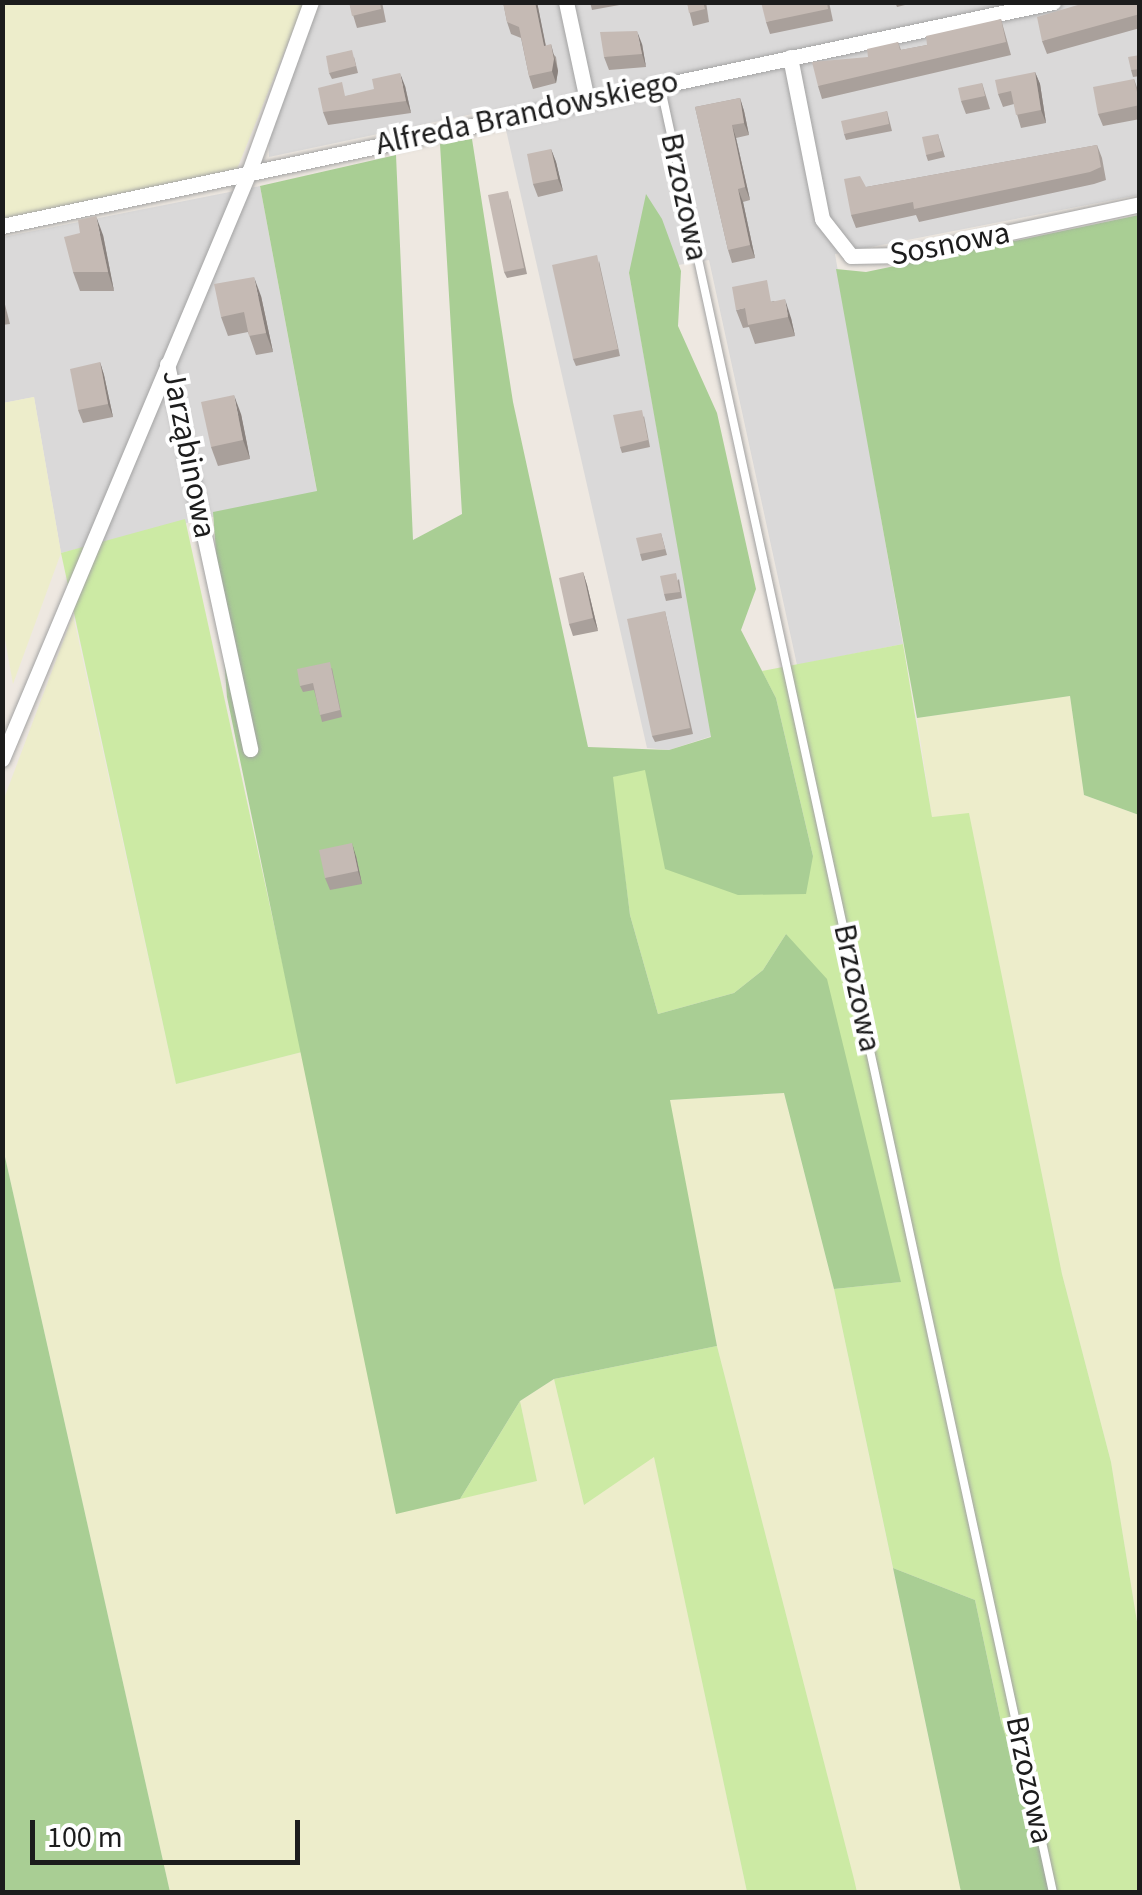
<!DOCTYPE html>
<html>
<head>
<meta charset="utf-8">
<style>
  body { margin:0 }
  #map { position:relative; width:1142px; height:1895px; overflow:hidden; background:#eee8e1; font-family:"Source Sans 3",sans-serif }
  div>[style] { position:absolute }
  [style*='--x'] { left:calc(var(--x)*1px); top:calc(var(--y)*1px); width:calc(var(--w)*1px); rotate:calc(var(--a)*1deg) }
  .residential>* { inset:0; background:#dad9d9 }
  .farmland>* { inset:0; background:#ededcb }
  .grass>* { inset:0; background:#cceaa4 }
  .forest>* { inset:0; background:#a9ce94 }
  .roads { filter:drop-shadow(0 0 2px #a3a3a3) drop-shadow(0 0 2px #a3a3a3) }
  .lane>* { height:8px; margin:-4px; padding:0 4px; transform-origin:4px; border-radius:4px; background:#fff }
  .street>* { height:15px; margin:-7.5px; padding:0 7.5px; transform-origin:7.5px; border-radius:7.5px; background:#fff }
  .wall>* { inset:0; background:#a9a09b }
  .shaded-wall>* { inset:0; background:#8a827e }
  .building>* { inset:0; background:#c5bab4 }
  span { translate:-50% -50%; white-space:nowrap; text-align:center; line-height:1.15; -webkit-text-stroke:8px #fff; paint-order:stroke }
  .street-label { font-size:32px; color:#1c1c1c }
  .frame { position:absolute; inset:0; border:5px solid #1c1c1c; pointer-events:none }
  .scale { position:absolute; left:30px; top:1820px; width:270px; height:45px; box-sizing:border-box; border:5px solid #1c1c1c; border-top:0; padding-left:12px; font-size:30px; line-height:35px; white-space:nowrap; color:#1c1c1c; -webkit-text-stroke:8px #fff; paint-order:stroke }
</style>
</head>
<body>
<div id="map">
  <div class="residential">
    <div style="clip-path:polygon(320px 3px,1139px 3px,1139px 195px,835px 254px,903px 644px,797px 665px,709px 260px,629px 273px,712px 736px,669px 750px,647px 748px,501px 108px,269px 157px,268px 128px)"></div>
    <div style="clip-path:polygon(260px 186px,317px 492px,61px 553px,34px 397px,3px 403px,3px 237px)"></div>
  </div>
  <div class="farmland">
    <div style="clip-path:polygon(2px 3px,304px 3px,237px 169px,3px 219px)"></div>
    <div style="clip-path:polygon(34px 397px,61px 553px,13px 684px,2px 623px,3px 403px)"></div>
    <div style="clip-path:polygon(73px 615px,176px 1084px,302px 1052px,396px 1513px,537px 1481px,520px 1401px,554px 1379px,584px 1505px,654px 1456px,747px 1892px,170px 1892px,3px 1148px,2px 804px)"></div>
    <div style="clip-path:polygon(1070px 696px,1084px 795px,1139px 815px,1139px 1634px,1111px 1462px,1062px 1274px,969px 814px,932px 817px,917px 718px)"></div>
    <div style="clip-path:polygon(784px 1093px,834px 1289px,961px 1892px,857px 1892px,717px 1346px,669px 1100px)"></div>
  </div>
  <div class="grass">
    <div style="clip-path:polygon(185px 519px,302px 1052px,176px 1084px,61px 553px)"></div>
    <div style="clip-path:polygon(903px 644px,932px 817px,969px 813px,1062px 1274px,1111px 1462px,1139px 1634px,1139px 1892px,1058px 1892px,1001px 1722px,975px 1600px,893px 1568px,834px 1289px,900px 1282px,786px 934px,763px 970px,734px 993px,658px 1014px,630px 915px,612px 777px,645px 769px,813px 856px,776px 698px,762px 671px)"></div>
    <div style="clip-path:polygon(717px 1346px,854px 1879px,857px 1892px,747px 1892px,654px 1457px,584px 1505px,554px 1379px)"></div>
    <div style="clip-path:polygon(520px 1401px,537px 1481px,460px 1499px)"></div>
  </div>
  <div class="forest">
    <div style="clip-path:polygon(472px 139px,513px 402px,588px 747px,669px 750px,711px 737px,629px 273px,646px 194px,662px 219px,681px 271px,678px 326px,717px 413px,756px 589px,741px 630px,776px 698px,813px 856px,806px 894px,738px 895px,665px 869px,645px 770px,613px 777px,630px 915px,658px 1014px,734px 993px,763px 970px,786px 934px,827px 979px,901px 1282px,834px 1289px,784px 1093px,670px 1100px,717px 1346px,554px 1379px,520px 1401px,460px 1499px,396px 1514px,227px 697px,213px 512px,317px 491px,260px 186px,396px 155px,413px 540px,462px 514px,440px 144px)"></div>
    <div style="clip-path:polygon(1139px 215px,1140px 215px,1139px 815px,1084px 795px,1070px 696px,917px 718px,836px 269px,866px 272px)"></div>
    <div style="clip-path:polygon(2px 1148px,3px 1148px,170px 1892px,3px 1892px)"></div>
    <div style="clip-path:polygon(893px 1568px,975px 1600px,1001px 1722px,1058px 1892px,961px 1892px)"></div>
  </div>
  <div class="roads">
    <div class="lane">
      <div style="--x:660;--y:84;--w:1850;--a:77.74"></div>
    </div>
    <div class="street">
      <div style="--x:566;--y:2;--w:100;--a:77.9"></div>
      <div style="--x:790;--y:57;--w:165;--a:78.8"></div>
      <div style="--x:822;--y:219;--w:47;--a:51.9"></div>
      <div style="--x:851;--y:256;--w:52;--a:-1.1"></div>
      <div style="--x:903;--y:255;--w:242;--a:-12.1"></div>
      <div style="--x:2;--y:226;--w:1075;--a:-12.03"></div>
      <div style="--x:167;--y:364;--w:394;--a:77.8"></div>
      <div style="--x:2;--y:759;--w:637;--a:-67.18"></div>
      <div style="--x:249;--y:172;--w:181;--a:-70"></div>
    </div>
  </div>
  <div class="wall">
    <div style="clip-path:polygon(349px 2px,382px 2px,386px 22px,357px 28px)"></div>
    <div style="clip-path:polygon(503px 2px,537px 2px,546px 46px,556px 57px,558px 71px,556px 83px,533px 89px,529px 76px,521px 38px,511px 34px,507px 22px)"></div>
    <div style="clip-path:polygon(590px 2px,625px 2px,625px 4px,592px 10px)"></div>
    <div style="clip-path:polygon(687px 2px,706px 2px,709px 22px,693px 26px)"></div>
    <div style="clip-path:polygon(829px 2px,833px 21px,770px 34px,766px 22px)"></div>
    <div style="clip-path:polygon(895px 2px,917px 2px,897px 7px)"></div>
    <div style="clip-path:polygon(1140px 2px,1140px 28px,1047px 54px,1042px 41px)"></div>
    <div style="clip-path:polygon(1001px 19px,1011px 55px,822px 99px,818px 86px,868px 57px,898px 42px,901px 50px,927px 45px)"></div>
    <div style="clip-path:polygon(642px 44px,646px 67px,609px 70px,604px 57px)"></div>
    <div style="clip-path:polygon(1140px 55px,1140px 76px,1133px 77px,1131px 70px)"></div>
    <div style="clip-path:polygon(354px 57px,358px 73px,332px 79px,329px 73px)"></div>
    <div style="clip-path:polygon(1035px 72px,1040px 84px,1046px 123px,1021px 128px,1014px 104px,1003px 107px,998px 94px)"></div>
    <div style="clip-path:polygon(1134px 79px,1140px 96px,1140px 119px,1103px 126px,1098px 114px)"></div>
    <div style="clip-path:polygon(982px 83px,990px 109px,966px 114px,961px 101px)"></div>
    <div style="clip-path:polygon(405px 86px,411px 113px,328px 125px,323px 112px,347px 96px)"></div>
    <div style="clip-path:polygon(740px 98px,744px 111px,749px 135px,736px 138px,750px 200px,743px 202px,755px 258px,732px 263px,728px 250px,695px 107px)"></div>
    <div style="clip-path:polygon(887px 111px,892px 131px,846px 140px,844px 134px)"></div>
    <div style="clip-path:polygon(938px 134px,945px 157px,928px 161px,926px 155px)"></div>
    <div style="clip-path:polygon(1097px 145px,1102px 158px,1106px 180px,1094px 184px,919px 222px,916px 215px,856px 228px,851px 215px,866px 187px)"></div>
    <div style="clip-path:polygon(551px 149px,556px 162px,563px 191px,538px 197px,533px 184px)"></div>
    <div style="clip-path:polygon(510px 198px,527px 274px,507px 278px,504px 272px)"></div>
    <div style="clip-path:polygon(80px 233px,103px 235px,114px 291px,80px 291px,73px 272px)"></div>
    <div style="clip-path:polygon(599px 261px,620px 356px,576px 366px,573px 359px)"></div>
    <div style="clip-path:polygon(2px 293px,10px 324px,2px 325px)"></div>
    <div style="clip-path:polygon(261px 296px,273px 352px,256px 355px,248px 332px,228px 336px,221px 317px)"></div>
    <div style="clip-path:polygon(774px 301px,791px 318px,795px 336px,755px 344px,749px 327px,743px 328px,736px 310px)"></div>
    <div style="clip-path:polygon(100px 362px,104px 375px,113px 417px,83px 423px,78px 410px)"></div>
    <div style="clip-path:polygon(241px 414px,250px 459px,218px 466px,211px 447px)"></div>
    <div style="clip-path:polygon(644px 416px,650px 447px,622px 453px,620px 447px)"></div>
    <div style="clip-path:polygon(661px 533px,667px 555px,642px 561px,640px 554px)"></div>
    <div style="clip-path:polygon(583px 572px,587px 585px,598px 631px,573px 636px,569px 624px)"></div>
    <div style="clip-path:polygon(679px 579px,682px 598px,666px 601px,664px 594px)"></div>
    <div style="clip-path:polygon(665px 611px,693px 734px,655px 742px,652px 736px)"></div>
    <div style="clip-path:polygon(332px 668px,342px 717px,322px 722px,314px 690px,303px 692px,300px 686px)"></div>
    <div style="clip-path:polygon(356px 856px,362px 884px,330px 890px,325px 878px)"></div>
  </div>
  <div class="shaded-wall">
    <div style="clip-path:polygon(535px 2px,537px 2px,548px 58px,544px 46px)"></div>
    <div style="clip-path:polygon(637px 31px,642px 44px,646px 67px,642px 54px)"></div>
    <div style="clip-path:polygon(551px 44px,558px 71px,556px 83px,552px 71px)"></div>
    <div style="clip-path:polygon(1035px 72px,1040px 84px,1046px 123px,1041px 110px)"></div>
    <div style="clip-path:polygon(400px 73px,405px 86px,411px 113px,406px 101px)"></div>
    <div style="clip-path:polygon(740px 98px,744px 111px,749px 135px,744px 123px)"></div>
    <div style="clip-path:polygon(732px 125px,736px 138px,750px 200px,745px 187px)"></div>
    <div style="clip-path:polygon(551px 149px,556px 162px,563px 191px,558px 179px)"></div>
    <div style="clip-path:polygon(738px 189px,743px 202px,755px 258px,750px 245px)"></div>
    <div style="clip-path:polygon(96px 216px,103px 235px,114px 291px,108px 272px)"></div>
    <div style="clip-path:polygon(254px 277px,261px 296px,273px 352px,266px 333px)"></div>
    <div style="clip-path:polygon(785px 299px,791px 318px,795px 336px,788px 317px)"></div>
    <div style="clip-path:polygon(100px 362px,104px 375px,113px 417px,108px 404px)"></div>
    <div style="clip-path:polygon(234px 395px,241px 414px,250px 459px,243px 440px)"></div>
    <div style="clip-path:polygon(583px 572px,587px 585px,598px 631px,593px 618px)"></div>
    <div style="clip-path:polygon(352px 843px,356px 856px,362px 884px,358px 871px)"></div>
  </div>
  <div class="building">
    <div style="clip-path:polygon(349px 2px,380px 2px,381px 9px,352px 16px)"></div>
    <div style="clip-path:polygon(503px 2px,535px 2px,544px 46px,551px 44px,554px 59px,552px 71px,529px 76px,519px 27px,507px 22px)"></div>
    <div style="clip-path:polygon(687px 2px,703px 2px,705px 9px,689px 13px)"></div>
    <div style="clip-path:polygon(761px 2px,827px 2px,828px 9px,766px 22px)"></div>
    <div style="clip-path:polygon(1088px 2px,1140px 2px,1140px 14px,1042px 41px,1037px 17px)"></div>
    <div style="clip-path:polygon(1001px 19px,1006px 42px,818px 86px,812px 62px,868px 57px,867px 49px,898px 42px,900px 50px,927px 45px,926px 36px)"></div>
    <div style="clip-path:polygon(637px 31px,642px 54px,604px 57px,600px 32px)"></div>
    <div style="clip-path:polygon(352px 50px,356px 66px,329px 73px,326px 56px)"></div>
    <div style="clip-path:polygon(1140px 55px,1140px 69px,1131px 70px,1128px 57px)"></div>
    <div style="clip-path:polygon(1035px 72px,1041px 110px,1016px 115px,1011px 91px,998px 94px,995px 80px)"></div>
    <div style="clip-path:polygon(400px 73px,406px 101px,323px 112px,318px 88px,342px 82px,345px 96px,374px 89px,372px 79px)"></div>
    <div style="clip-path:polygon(1134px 79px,1140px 105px,1098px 114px,1093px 87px)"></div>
    <div style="clip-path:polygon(982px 83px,985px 96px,961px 101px,958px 88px)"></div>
    <div style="clip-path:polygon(740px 98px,744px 123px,732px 125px,745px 187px,738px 189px,750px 245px,728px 250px,695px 107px)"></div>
    <div style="clip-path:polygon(887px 111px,889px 124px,844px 134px,841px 121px)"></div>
    <div style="clip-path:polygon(938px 134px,942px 151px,926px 155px,922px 137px)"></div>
    <div style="clip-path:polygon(1097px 145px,1101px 167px,1090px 172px,914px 209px,913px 202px,851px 215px,844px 179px,860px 176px,866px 187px)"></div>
    <div style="clip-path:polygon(551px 149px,558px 179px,533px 184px,527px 154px)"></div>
    <div style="clip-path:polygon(508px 191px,524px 268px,504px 272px,488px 195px)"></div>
    <div style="clip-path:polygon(96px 216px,108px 272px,73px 272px,64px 237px,80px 233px,78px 220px)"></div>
    <div style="clip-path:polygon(597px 255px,618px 349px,573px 359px,552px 265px)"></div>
    <div style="clip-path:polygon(254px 277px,266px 333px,249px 336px,244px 312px,221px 317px,214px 284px)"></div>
    <div style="clip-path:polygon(767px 280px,771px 302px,785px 299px,788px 317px,748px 325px,745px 308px,736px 310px,732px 287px)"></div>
    <div style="clip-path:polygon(100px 362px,108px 404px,78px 410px,70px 369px)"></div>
    <div style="clip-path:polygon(234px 395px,243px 440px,211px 447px,201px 402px)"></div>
    <div style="clip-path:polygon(642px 410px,648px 440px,620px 447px,613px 415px)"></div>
    <div style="clip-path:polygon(661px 533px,665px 549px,640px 554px,636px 538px)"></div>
    <div style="clip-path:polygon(583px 572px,593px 618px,569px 624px,559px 578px)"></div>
    <div style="clip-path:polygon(676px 573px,680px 592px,664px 594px,660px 576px)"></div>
    <div style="clip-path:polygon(665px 611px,690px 728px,652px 736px,627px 619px)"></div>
    <div style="clip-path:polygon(330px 662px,340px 710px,320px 715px,313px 683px,300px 686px,297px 669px)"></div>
    <div style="clip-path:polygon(352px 843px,358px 871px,325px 878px,319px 850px)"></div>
  </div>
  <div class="street-label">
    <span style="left:527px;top:113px;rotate:-12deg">Alfreda Brandowskiego</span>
    <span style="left:684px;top:197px;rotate:78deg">Brzozowa</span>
    <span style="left:950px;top:244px;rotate:-11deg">Sosnowa</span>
    <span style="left:189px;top:454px;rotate:79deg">Jarząbinowa</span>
    <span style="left:857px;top:988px;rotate:78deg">Brzozowa</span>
    <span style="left:1029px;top:1780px;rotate:78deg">Brzozowa</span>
  </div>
  <div class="frame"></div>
  <div class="scale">100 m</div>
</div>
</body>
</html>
